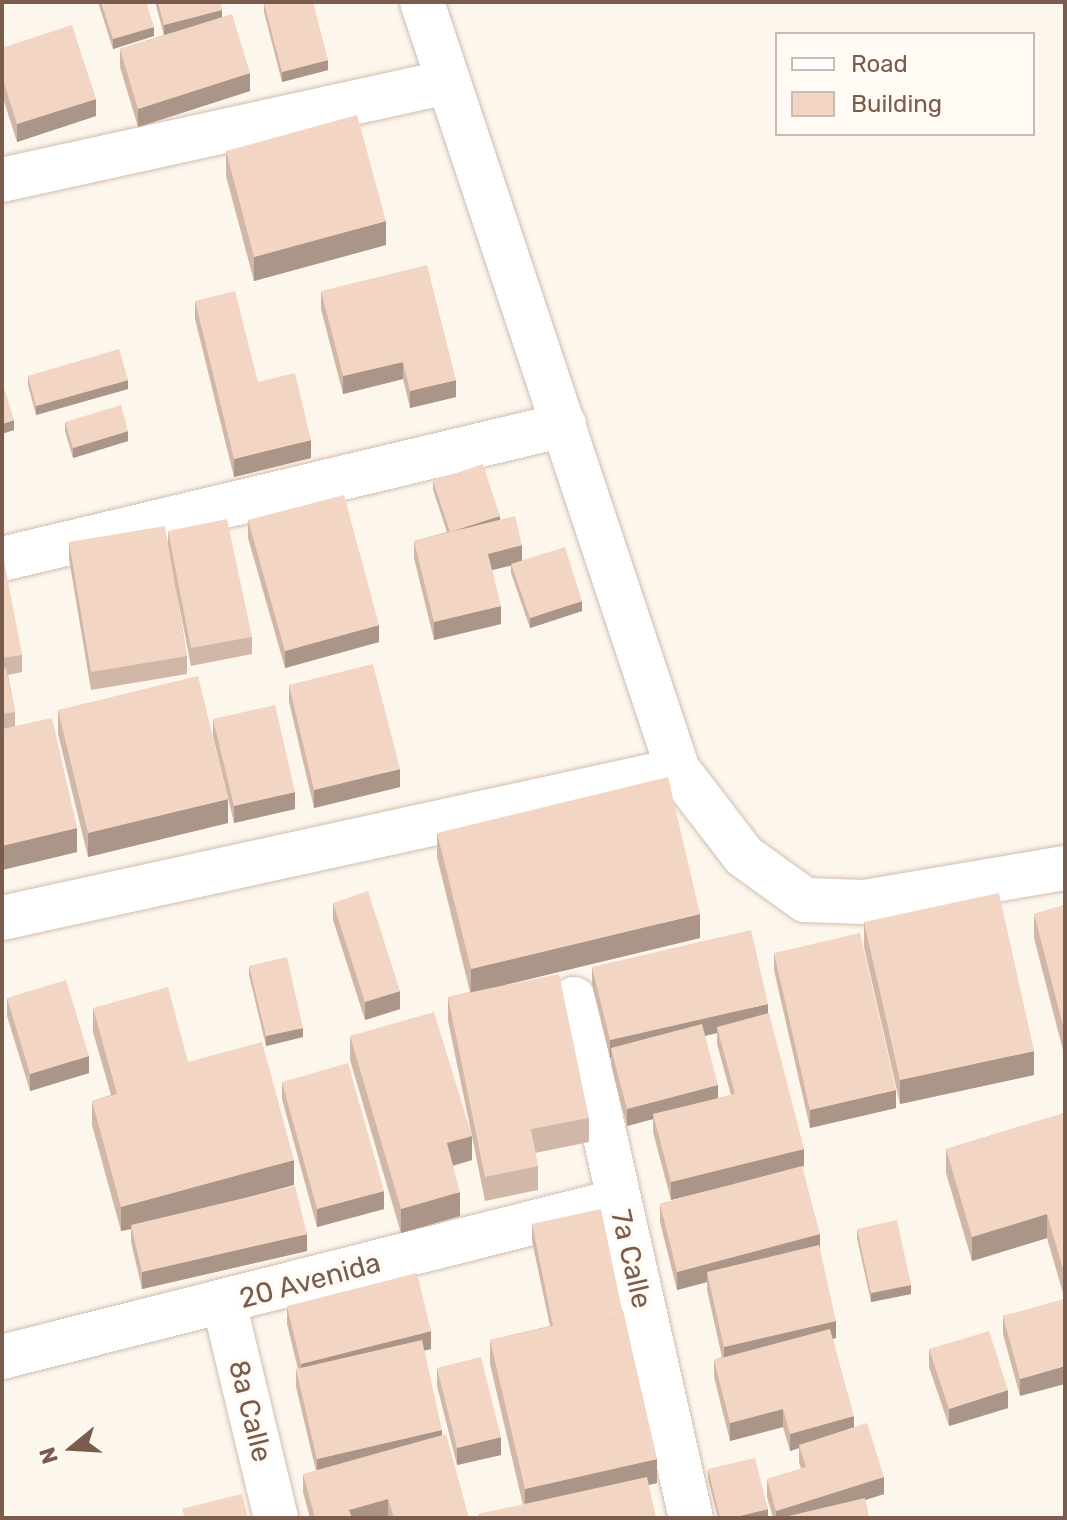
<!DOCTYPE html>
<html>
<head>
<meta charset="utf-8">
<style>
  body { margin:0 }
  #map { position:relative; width:1067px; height:1520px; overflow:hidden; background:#fdf6ec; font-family:Rubik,sans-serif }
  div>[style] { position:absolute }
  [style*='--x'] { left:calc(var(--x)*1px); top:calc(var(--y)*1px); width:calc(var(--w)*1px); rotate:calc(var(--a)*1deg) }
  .roads { filter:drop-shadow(0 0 2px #d1beb0) drop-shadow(0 0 2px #d1beb0) }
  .minor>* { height:44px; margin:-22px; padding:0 22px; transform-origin:22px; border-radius:22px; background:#fff }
  .wall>* { inset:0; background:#d1b7a8 }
  .shaded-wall>* { inset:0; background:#aa9588 }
  .building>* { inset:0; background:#f3d5c3 }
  span { translate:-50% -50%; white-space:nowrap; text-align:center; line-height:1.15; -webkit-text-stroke:8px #fffaf3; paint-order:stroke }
  .street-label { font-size:28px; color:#7a5c4d }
  .frame { position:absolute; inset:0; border:4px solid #7a5c4d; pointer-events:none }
  .legend { position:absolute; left:775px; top:32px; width:260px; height:104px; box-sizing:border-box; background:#fffaf3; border:2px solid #cabbb1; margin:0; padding:10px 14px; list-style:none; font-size:24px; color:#7a5c4d }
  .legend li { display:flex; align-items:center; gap:16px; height:40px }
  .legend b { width:40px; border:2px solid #cabbb1 }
  .north { position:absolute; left:32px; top:1408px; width:80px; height:80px; -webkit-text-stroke:6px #fffaf3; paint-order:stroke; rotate:252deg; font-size:22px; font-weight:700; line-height:32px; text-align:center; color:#7a5c4d }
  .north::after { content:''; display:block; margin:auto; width:28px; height:36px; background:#7a5c4d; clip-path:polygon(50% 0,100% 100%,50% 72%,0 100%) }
</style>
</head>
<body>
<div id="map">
  <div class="roads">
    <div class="minor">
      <div style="--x:422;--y:2;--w:810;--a:71.57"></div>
      <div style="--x:678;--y:770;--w:108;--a:52.5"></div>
      <div style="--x:744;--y:856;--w:75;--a:35.8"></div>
      <div style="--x:805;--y:900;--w:59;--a:1.9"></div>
      <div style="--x:864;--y:902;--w:204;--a:-9.6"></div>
      <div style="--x:2;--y:180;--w:456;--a:-12.4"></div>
      <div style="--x:2;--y:559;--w:578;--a:-13.41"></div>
      <div style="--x:2;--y:918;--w:692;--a:-12.35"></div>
      <div style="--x:574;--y:999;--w:532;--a:77.3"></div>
      <div style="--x:224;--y:1303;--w:221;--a:76.4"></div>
      <div style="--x:2;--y:1357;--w:635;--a:-14.21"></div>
    </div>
  </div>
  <div class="wall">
    <div style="clip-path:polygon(98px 2px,146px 2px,154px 36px,113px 49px)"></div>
    <div style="clip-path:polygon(155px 2px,220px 2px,222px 17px,250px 91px,138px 127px,120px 67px,120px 49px,164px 35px)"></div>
    <div style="clip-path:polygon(264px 3px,328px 70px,282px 82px,264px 12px)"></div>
    <div style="clip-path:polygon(2px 48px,96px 116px,17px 142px,2px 95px)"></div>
    <div style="clip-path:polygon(226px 151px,386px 245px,254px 281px,226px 176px)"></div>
    <div style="clip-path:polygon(321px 291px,456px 397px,410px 408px,403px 379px,343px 394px,321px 309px)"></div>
    <div style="clip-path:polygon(195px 301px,258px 382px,311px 458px,234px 477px,195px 319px)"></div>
    <div style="clip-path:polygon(28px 376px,128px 389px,36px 415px,28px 385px)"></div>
    <div style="clip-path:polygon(65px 422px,128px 441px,73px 458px,65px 431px)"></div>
    <div style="clip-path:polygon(433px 481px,500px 519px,522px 561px,582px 611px,530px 628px,511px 573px,511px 565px,492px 570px,501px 624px,434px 640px,414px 558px,414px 541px,447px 532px,433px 490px)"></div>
    <div style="clip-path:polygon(248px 520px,379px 642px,285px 668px,248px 538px)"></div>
    <div style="clip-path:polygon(168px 531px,252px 637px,252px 654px,191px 666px,175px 584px,187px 656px,187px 674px,91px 690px,69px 559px,69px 542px,168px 541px)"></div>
    <div style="clip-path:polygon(2px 560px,22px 655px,22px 672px,8px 675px,15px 712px,15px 726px,77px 852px,2px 870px)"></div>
    <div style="clip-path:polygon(289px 685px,400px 787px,314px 808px,289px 702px)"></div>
    <div style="clip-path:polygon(58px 710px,228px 823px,88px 857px,58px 734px)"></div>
    <div style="clip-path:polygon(213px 719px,295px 809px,234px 823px,213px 736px)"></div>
    <div style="clip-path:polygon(437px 833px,700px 938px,505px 985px,589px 1118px,589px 1142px,535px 1153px,538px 1166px,538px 1190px,485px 1201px,472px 1136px,472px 1160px,453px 1166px,460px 1216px,401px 1233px,350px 1060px,350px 1036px,472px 1136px,448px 1021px,448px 997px,470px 992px,437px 857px)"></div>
    <div style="clip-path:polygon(333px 903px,400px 1009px,365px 1020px,333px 920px)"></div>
    <div style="clip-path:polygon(1065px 905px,1065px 1058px,1034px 938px,1034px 914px)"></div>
    <div style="clip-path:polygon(864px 922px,1034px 1075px,900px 1104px,864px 947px)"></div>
    <div style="clip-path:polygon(774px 953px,896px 1108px,810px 1128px,774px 970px)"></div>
    <div style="clip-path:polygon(249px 966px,303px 1037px,266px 1046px,249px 975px)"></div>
    <div style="clip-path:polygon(evenodd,592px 967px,768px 1013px,804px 1166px,802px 1167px,820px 1251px,836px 1338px,833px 1339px,854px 1427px,884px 1494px,865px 1500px,869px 1518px,773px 1518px,767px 1497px,767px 1479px,801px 1469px,799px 1462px,799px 1448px,790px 1451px,783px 1427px,730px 1441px,714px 1377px,714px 1360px,722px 1357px,707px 1290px,707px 1282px,677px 1290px,660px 1222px,660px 1204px,785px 1171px,671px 1200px,653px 1132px,653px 1119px,627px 1126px,611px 1065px,611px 1058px,610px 1058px,592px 985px,592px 967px,717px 1033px,717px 1044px,731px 1095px,718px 1098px,705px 1036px,717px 1033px)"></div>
    <div style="clip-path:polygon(7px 998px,89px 1073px,30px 1091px,7px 1016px)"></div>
    <div style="clip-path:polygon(93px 1008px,188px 1062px,294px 1185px,249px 1197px,307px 1251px,142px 1289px,131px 1242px,131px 1229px,121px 1231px,92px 1125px,92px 1101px,111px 1095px,93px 1032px)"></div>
    <div style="clip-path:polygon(282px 1082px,384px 1209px,317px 1227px,282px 1099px)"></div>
    <div style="clip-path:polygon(1065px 1113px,1065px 1300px,1047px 1238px,972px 1261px,946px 1173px,946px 1149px)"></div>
    <div style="clip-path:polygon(532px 1224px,657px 1483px,648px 1485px,656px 1518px,479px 1518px,479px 1514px,523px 1505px,490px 1364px,490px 1340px,550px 1326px,532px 1241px)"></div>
    <div style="clip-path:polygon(857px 1229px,911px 1294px,871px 1302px,857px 1238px)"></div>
    <div style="clip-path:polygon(1065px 1302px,1020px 1396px,1003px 1334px,1003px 1316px)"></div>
    <div style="clip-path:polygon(287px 1306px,431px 1349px,424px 1350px,442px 1435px,469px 1518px,389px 1518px,388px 1517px,383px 1518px,310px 1518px,303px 1492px,303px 1474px,316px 1471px,296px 1387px,296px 1369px,298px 1369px,287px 1324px)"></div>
    <div style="clip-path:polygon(929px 1349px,1008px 1408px,949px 1426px,929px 1367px)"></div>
    <div style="clip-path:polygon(437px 1368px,501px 1455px,457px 1465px,437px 1386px)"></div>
    <div style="clip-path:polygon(708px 1469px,768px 1518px,718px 1518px,708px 1479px)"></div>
  </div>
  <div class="shaded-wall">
    <div style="clip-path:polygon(222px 10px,222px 19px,164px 35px,164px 25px)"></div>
    <div style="clip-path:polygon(154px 27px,154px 36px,113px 49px,113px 39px)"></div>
    <div style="clip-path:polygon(328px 60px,328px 70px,282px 82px,282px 72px)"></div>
    <div style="clip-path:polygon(250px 73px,250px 91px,138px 127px,138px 109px)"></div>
    <div style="clip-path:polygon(96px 99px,96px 116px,17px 142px,17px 124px)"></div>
    <div style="clip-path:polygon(386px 221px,386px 245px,254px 281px,254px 257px)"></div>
    <div style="clip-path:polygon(403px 362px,403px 379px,343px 394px,343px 376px)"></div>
    <div style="clip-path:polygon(128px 380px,128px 389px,36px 415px,36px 406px)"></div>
    <div style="clip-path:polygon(456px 380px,456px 397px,410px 408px,410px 391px)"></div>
    <div style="clip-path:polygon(14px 420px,14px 430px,2px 434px,2px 424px)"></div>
    <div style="clip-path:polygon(128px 431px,128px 441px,73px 458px,73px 448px)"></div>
    <div style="clip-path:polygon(311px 440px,311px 458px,234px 477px,234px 459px)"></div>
    <div style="clip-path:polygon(500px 516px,500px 526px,450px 532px)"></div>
    <div style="clip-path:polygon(522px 545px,522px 563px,488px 571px,488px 554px)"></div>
    <div style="clip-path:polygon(582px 601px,582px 611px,530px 628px,530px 618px)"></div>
    <div style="clip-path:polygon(501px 606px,501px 624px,434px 640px,434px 622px)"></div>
    <div style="clip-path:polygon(379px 625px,379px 642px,285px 668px,285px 651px)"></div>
    <div style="clip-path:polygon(400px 769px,400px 787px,314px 808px,314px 790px)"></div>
    <div style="clip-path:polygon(295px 792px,295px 809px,234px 823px,234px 806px)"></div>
    <div style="clip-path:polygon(228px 799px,228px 823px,88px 857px,88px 833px)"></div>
    <div style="clip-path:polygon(77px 828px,77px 852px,2px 870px,2px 846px)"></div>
    <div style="clip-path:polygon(700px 914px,700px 938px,471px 993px,471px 969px)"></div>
    <div style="clip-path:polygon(400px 991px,400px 1009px,365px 1020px,365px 1002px)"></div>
    <div style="clip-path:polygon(768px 1004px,768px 1021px,717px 1027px,717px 1033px,614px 1057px,611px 1048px,611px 1058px,610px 1058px,610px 1040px)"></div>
    <div style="clip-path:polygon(303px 1028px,303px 1037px,266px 1046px,266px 1036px)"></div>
    <div style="clip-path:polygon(1034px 1051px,1034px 1075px,900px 1104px,900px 1080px)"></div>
    <div style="clip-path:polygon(89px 1056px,89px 1073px,30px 1091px,30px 1074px)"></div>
    <div style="clip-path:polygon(718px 1085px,718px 1102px,653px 1114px,653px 1119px,627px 1126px,627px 1109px)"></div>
    <div style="clip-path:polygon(896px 1090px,896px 1108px,810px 1128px,810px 1110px)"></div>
    <div style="clip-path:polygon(472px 1136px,472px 1160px,447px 1167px,447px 1143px)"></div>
    <div style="clip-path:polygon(804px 1149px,804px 1166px,671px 1200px,671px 1182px)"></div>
    <div style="clip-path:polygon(294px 1160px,294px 1185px,132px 1228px,131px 1225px,131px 1229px,121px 1231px,121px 1207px)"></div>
    <div style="clip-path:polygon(384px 1191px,384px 1209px,317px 1227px,317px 1209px)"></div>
    <div style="clip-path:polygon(460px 1192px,460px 1216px,401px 1233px,401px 1209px)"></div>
    <div style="clip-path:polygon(1047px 1214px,1047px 1238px,972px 1261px,972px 1237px)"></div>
    <div style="clip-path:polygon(307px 1234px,307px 1251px,142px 1289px,142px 1272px)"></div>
    <div style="clip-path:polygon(820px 1234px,820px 1252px,707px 1272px,707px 1282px,677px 1290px,677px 1272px)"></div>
    <div style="clip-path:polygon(911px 1285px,911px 1294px,871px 1302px,871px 1293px)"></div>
    <div style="clip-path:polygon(836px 1321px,836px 1338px,724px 1364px,724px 1347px)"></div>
    <div style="clip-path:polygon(431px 1331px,431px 1349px,301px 1381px,301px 1364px)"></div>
    <div style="clip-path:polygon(1065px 1366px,1065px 1384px,1020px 1396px,1020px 1379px)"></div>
    <div style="clip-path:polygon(1008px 1390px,1008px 1408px,949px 1426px,949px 1409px)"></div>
    <div style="clip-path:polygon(783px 1409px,783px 1427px,730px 1441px,730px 1423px)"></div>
    <div style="clip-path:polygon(854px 1416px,854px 1433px,799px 1445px,799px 1448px,790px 1451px,790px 1434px)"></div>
    <div style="clip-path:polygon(442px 1430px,442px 1447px,317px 1476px,317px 1459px)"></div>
    <div style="clip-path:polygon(501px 1437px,501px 1455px,457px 1465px,457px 1448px)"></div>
    <div style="clip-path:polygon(657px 1459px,657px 1483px,525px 1513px,525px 1489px)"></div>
    <div style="clip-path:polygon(884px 1477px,884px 1494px,809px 1518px,776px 1518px,776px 1511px)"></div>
    <div style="clip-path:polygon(388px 1499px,388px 1517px,383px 1518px,349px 1518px,349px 1510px)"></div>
    <div style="clip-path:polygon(768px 1509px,768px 1518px,732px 1518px)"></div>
  </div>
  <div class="building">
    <div style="clip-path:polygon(101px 2px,146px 2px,154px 27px,113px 39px)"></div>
    <div style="clip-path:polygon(158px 2px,220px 2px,222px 10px,164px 25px)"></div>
    <div style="clip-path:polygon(267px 2px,313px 2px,328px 60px,282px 72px,264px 3px)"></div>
    <div style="clip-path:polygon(232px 14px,250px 73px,138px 109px,120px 49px)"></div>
    <div style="clip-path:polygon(72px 25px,96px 99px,17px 124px,2px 77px,2px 48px)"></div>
    <div style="clip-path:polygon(357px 115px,386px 221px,254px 257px,226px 151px)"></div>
    <div style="clip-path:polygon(427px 265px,456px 380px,410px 391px,403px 362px,343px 376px,321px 291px)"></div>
    <div style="clip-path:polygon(235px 291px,258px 382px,295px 373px,311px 440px,234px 459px,195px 301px)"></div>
    <div style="clip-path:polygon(119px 349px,128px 380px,36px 406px,28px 376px)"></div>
    <div style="clip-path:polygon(2px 382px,14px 420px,2px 424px)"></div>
    <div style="clip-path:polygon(121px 405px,128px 431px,73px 448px,65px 422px)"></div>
    <div style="clip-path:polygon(483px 464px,500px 516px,450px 532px,433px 481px)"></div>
    <div style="clip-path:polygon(344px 495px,379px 625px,285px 651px,248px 520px)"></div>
    <div style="clip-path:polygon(515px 516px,522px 545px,488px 554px,501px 606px,434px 622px,414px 541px)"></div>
    <div style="clip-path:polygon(227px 519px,252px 637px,191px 648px,168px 531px)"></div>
    <div style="clip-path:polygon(165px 526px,187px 656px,91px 672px,69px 542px)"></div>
    <div style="clip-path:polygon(565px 547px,582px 601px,530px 618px,511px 564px)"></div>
    <div style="clip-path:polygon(2px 560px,4px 560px,22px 655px,2px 658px)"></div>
    <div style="clip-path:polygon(373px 664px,400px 769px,314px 790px,289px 685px)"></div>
    <div style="clip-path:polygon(6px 668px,15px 712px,2px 714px,2px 669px)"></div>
    <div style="clip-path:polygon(198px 676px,228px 799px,88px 833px,58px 710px)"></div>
    <div style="clip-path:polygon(275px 705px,295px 792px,234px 806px,213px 719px)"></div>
    <div style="clip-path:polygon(52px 718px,77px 828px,2px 846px,2px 729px)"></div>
    <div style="clip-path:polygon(668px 777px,700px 914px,471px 969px,437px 833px)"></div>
    <div style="clip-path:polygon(368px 891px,400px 991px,365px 1002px,333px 903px)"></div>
    <div style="clip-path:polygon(999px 893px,1034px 1051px,900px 1080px,864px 922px)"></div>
    <div style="clip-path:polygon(1065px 905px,1065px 1033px,1034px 914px)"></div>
    <div style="clip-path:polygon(751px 930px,768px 1004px,610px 1040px,592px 967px)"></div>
    <div style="clip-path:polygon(860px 933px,896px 1090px,810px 1110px,774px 953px)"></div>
    <div style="clip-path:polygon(287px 957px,303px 1028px,266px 1036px,249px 966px)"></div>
    <div style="clip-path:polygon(559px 974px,589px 1118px,531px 1129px,538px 1166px,485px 1177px,448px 997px)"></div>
    <div style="clip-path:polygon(66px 980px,89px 1056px,30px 1074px,7px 998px)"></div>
    <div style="clip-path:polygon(168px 987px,188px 1062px,262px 1042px,294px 1160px,121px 1207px,92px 1101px,117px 1094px,93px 1008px)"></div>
    <div style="clip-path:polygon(434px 1012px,472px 1136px,447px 1143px,460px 1192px,401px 1209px,350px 1036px)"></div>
    <div style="clip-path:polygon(769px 1013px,804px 1149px,671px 1182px,653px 1114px,735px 1094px,717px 1027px)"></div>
    <div style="clip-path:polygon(702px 1024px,718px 1085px,627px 1109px,611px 1048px)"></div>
    <div style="clip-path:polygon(348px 1063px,384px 1191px,317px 1209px,282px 1082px)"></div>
    <div style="clip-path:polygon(1065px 1113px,1065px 1276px,1047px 1214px,972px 1237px,946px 1149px)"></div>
    <div style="clip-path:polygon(802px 1166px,820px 1234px,677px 1272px,660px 1204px)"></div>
    <div style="clip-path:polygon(295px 1186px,307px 1234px,142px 1272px,131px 1225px)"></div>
    <div style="clip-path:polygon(601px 1209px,622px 1310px,553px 1326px,532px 1224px)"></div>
    <div style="clip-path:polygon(897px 1220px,911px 1285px,871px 1293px,857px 1229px)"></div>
    <div style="clip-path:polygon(819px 1245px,836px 1321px,724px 1347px,707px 1272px)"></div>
    <div style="clip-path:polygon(417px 1273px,431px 1331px,301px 1364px,287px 1306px)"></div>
    <div style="clip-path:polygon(1064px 1299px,1065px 1366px,1020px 1379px,1003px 1316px)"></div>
    <div style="clip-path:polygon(623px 1310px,657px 1459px,525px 1489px,490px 1340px)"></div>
    <div style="clip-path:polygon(830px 1329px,854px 1416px,790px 1434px,783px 1409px,730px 1423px,714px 1360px)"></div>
    <div style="clip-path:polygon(989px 1331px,1008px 1390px,949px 1409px,929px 1349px)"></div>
    <div style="clip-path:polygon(422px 1340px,442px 1430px,317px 1459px,296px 1369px)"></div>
    <div style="clip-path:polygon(481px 1357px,501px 1437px,457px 1448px,437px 1368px)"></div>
    <div style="clip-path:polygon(867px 1423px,884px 1477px,776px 1511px,767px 1479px,806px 1467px,799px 1445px)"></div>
    <div style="clip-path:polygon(446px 1434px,469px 1518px,394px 1518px,388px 1499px,349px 1510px,352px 1518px,315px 1518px,303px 1474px)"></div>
    <div style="clip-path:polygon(755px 1458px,768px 1509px,732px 1518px,720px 1518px,708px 1469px)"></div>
    <div style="clip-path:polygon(647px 1477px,656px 1518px,480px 1518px,479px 1514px)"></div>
    <div style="clip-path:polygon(242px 1494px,248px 1518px,185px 1518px,182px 1509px)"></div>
    <div style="clip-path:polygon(865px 1498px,869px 1518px,780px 1518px)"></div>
  </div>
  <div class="street-label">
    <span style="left:631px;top:1259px;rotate:77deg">7a Calle</span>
    <span style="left:310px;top:1281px;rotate:-15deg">20 Avenida</span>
    <span style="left:250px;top:1411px;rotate:76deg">8a Calle</span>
  </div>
  <div class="frame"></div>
  <ul class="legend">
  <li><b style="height:10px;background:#fff"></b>Road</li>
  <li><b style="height:22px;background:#f3d5c3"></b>Building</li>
  </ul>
  <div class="north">N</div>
</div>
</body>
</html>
